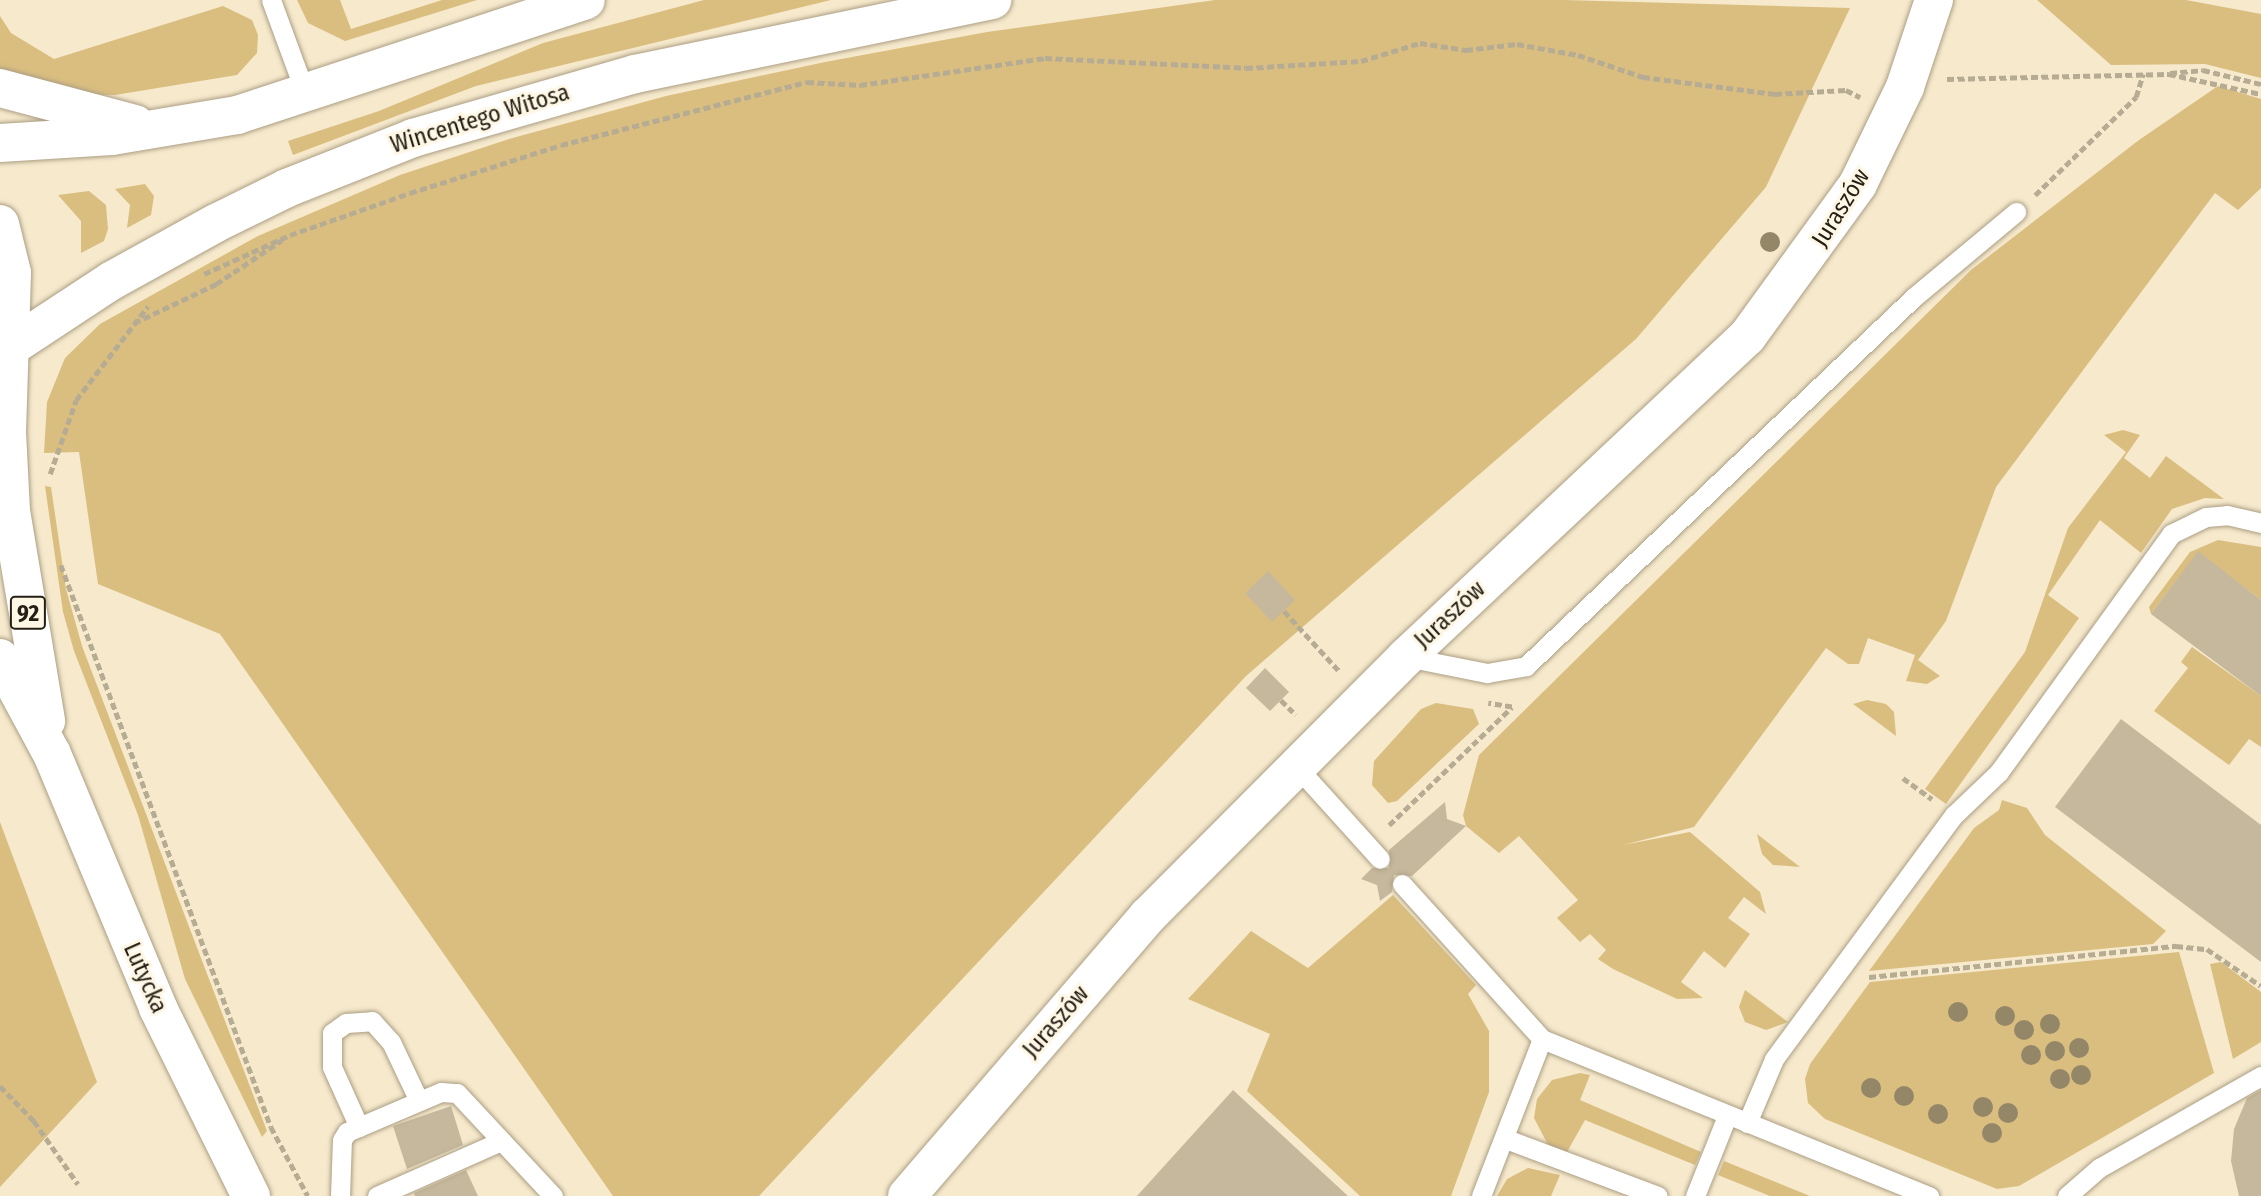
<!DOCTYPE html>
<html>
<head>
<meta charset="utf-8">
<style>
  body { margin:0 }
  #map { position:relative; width:2261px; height:1196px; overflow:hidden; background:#f6e9cc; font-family:"Fira Sans Condensed",sans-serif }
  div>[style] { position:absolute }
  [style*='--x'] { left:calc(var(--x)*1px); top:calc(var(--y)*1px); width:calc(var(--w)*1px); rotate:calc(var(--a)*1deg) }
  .green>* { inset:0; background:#dabe80 }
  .building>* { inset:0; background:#c5b89c }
  .path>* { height:4.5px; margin-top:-2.25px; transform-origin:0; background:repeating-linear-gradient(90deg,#b6ac94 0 7px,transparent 0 10.5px) }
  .roads { filter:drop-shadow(0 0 2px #ab9e83) drop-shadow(0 0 2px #ab9e83) }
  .lane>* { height:19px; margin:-9.5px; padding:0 9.5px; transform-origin:9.5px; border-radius:9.5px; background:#fff }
  .secondary>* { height:38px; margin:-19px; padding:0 19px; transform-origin:19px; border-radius:19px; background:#fff }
  .primary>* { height:38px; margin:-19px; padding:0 19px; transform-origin:19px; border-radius:19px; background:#fff }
  .trees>* { width:20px; height:20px; margin:-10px; border-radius:50%; background:#948768 }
  span { translate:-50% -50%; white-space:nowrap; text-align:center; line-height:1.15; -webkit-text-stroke:6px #fff7e6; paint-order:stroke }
  .shield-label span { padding:2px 5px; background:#fff7e6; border:2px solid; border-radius:5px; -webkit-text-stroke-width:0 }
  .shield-label { font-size:23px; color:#241f15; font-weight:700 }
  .street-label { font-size:24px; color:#241f15 }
</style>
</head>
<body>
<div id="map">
  <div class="green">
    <div style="clip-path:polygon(297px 0,340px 0,351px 29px,442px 0,477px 0,345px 41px,308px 23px)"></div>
    <div style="clip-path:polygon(704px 0,831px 0,476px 86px,293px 155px,288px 141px,379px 111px,543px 43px)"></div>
    <div style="clip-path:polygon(1215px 0,1564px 0,1850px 8px,1766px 187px,1636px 339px,1246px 676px,759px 1196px,613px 1196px,220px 634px,98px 584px,79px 452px,44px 453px,47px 402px,65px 358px,100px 324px,258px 236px,400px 175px,509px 139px,666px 96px,825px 62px,987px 32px)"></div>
    <div style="clip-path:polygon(2037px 0,2186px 0,2261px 14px,2261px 78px,2205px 64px,2111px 65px)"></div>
    <div style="clip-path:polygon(223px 6px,252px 20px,258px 35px,257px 53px,237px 75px,115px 95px,59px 94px,0 75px,0 16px,11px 33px,54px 59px)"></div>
    <div style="clip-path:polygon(2218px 86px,2261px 99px,2261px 188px,2238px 210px,2215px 193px,1996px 487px,1946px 621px,1918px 660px,1940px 676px,1927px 684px,1906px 681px,1915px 655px,1868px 638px,1859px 664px,1848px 664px,1826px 648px,1694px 827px,1623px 845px,1690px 832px,1760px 892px,1766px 914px,1744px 897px,1728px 918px,1750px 934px,1725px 968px,1704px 951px,1681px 982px,1703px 998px,1677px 999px,1613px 969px,1598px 959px,1606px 950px,1590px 934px,1580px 942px,1557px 918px,1578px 900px,1519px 836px,1499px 853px,1466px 826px,1463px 815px,1479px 755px,1971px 270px,2139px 140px)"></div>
    <div style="clip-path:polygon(145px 184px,154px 196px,151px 215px,127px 228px,130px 205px,115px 189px)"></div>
    <div style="clip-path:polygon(89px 191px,106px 205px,108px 229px,104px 241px,81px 253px,81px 221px,58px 195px)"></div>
    <div style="clip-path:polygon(2123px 430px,2140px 435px,2124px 458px,2150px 478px,2166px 456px,2224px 499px,2205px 498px,2172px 509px,2141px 553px,2100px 520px,2048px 595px,2079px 618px,1946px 804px,1925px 789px,2025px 652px,2068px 528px,2126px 452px,2104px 435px)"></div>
    <div style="clip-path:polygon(45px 486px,51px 487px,66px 589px,82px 646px,267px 1131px,262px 1137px,185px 979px,138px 815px,74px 651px,63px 612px)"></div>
    <div style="clip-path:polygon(2218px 540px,2261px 547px,2261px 600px,2198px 552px,2151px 614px,2149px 607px,2190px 552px)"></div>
    <div style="clip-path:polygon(2192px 647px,2261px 696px,2261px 747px,2249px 739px,2229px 765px,2154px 711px,2188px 668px,2181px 662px)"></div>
    <div style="clip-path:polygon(1867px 700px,1886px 704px,1894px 712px,1896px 736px,1853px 704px)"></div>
    <div style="clip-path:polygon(1436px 703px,1473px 709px,1479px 724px,1397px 801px,1388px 803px,1372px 785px,1374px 761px,1421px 709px)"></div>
    <div style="clip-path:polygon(2002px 800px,2027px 808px,2045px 835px,2166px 931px,2153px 944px,1869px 971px,1974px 828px,1999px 810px)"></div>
    <div style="clip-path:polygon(0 822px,97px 1082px,0 1187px)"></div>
    <div style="clip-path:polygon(1757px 834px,1800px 867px,1773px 865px,1762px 854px)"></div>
    <div style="clip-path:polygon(1393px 895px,1476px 985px,1468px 994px,1489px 1031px,1489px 1092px,1451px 1196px,1360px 1196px,1247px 1091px,1270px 1034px,1188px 999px,1251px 931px,1308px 968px)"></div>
    <div style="clip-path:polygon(2179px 952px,2214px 1073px,2019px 1186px,1997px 1189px,1825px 1119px,1808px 1103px,1805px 1079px,1810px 1064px,1870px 982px)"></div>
    <div style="clip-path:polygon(2221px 962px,2261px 992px,2261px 1042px,2233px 1059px,2210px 964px)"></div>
    <div style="clip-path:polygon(1745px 990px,1788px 1022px,1766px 1030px,1745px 1022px,1739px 1007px)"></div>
    <div style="clip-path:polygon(1580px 1073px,1590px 1075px,1580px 1100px,1701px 1152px,1695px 1165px,1585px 1120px,1567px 1152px,1548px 1145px,1534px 1118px,1537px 1099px,1552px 1080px)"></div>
    <div style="clip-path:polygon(1724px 1161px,1810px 1196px,1770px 1196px,1718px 1175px)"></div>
    <div style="clip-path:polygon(1528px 1168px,1560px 1175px,1551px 1196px,1497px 1196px,1507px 1179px)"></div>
  </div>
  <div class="building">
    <div style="clip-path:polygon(2198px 551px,2261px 600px,2261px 696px,2151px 614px)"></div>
    <div style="clip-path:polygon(1268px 571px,1295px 600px,1272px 622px,1245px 593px)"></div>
    <div style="clip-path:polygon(1265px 668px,1289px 692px,1270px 711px,1246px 688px)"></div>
    <div style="clip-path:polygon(2121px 719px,2261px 825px,2261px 962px,2055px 807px)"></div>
    <div style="clip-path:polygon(1445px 802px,1447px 819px,1466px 826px,1412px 876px,1394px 875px,1392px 892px,1380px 901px,1377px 885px,1361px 879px,1372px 868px,1389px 868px,1389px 850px)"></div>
    <div style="clip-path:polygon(1233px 1090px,1348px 1196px,1137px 1196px)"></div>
    <div style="clip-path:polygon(2261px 1090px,2261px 1196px,2239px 1196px,2231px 1161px,2234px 1129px,2247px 1098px)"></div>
    <div style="clip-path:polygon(451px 1106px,463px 1145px,407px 1169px,393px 1126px)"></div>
    <div style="clip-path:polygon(466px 1170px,478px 1196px,415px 1196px,414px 1193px)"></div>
  </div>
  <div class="path">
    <div style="--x:2170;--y:73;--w:33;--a:-5"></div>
    <div style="--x:2203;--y:70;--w:60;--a:13.6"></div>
    <div style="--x:1947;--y:79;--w:222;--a:-1.3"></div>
    <div style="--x:2169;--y:74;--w:94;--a:12.3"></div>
    <div style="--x:2035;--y:195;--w:141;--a:-44.1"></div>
    <div style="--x:2136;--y:97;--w:24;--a:-73"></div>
    <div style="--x:204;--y:274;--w:94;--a:-24.4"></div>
    <div style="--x:290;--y:235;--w:127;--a:-19.3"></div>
    <div style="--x:410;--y:193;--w:158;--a:-17.6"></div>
    <div style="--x:561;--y:145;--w:254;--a:-14.4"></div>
    <div style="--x:807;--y:82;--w:53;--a:3.2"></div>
    <div style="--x:860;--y:85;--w:187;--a:-8.3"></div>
    <div style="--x:1045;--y:58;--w:201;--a:2.8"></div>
    <div style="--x:1246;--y:68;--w:115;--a:-3.5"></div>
    <div style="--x:1361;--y:61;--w:62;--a:-17"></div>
    <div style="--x:1420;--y:43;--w:47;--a:8.7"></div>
    <div style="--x:1466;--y:50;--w:51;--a:-6.7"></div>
    <div style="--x:1517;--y:44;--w:62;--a:10.2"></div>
    <div style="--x:1578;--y:55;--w:69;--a:18.7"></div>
    <div style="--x:1643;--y:77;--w:133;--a:7.3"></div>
    <div style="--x:1775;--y:94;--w:71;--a:-3.2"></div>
    <div style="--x:1846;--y:90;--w:16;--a:27"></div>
    <div style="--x:134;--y:323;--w:91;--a:-25.4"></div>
    <div style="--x:216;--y:284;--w:79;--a:-33.7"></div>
    <div style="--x:50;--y:474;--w:78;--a:-70.6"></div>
    <div style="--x:76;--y:400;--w:118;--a:-52.5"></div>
    <div style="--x:61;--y:565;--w:600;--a:69.51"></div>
    <div style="--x:271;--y:1127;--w:78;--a:61.8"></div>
    <div style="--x:1284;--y:611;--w:83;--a:47.4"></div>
    <div style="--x:1281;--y:700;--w:21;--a:45"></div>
    <div style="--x:1903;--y:778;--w:36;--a:36"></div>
    <div style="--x:1389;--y:825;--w:170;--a:-43.8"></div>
    <div style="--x:1512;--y:707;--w:24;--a:-171"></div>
    <div style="--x:1869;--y:977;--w:309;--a:-5.8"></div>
    <div style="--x:2176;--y:946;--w:31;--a:6"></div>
    <div style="--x:2207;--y:949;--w:65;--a:34.4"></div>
    <div style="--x:0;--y:1086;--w:49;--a:45.8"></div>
    <div style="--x:34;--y:1121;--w:77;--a:55.1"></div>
  </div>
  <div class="roads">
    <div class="lane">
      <div style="--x:271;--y:0;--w:101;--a:69.8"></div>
      <div style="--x:1406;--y:657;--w:83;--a:11.2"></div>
      <div style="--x:1487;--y:673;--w:40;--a:-10"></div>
      <div style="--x:1526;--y:666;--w:535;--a:-43.56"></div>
      <div style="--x:1914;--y:297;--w:133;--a:-39.8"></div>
      <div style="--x:1296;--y:766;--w:125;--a:47.9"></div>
      <div style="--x:1402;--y:884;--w:209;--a:47.9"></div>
      <div style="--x:1542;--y:1039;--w:418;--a:22.1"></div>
      <div style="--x:1747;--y:1123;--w:69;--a:-67.1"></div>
      <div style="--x:1774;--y:1059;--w:303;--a:-53.6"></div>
      <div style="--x:1954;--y:815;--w:62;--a:-43.7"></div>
      <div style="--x:1999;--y:772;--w:294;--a:-54.1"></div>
      <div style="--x:2171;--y:534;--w:39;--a:-26"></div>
      <div style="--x:2206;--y:517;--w:21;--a:-5"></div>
      <div style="--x:2227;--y:515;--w:35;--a:13"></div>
      <div style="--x:359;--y:1127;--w:66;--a:-114.2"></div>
      <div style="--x:332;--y:1067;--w:34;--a:-90"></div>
      <div style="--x:332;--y:1033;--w:17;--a:-36"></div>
      <div style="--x:346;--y:1023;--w:26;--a:-4"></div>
      <div style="--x:372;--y:1021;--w:28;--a:48"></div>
      <div style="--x:391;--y:1042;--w:65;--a:64.6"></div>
      <div style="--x:1506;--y:1139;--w:162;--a:20.6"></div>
      <div style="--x:340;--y:1196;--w:56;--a:-88"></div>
      <div style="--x:342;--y:1140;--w:9;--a:-58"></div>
      <div style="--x:347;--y:1132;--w:102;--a:-23.1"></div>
      <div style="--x:441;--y:1092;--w:16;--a:4"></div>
      <div style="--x:457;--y:1093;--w:141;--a:47"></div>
      <div style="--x:377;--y:1196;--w:133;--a:-23.9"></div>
      <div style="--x:1481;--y:1196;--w:168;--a:-68.8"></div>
      <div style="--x:1695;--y:1196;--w:86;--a:-68.2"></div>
      <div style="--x:2067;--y:1196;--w:43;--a:-41.2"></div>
      <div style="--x:2099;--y:1168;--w:186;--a:-29.6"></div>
    </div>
    <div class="secondary">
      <div style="--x:0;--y:88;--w:140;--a:14.9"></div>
      <div style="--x:0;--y:143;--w:112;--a:-3.6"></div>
      <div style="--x:112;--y:136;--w:127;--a:-9.5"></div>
      <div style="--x:237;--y:115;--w:367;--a:-18.2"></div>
      <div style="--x:0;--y:354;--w:133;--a:-33.3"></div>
      <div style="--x:111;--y:281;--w:120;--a:-28.9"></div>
      <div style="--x:216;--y:223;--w:79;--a:-26.2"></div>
      <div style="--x:287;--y:188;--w:136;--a:-21.6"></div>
      <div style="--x:413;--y:138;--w:231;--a:-16.1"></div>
      <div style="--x:635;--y:74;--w:365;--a:-11.7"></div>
      <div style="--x:907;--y:1196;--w:369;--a:-49.3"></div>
      <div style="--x:1148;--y:916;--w:366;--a:-45.1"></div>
      <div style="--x:1406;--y:657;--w:468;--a:-43.2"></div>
      <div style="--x:1747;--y:337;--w:189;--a:-54"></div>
      <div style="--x:1858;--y:184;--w:108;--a:-64.1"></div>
      <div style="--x:1905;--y:87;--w:92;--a:-71.6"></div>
    </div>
    <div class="primary">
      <div style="--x:0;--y:224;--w:50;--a:76.2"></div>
      <div style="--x:12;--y:273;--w:159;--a:91.8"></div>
      <div style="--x:7;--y:432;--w:79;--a:87.1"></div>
      <div style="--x:11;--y:511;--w:213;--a:80.5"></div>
      <div style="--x:0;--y:658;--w:109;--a:61.6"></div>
      <div style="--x:52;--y:754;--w:275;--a:67.3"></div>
      <div style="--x:158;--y:1008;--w:210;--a:63.7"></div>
    </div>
  </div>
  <div class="trees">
    <div style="left:1770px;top:242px"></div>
    <div style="left:1958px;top:1012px"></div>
    <div style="left:2005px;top:1016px"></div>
    <div style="left:2050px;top:1024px"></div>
    <div style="left:2024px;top:1030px"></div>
    <div style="left:2079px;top:1048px"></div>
    <div style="left:2055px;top:1051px"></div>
    <div style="left:2031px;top:1055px"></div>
    <div style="left:2081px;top:1075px"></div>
    <div style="left:2060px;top:1079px"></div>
    <div style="left:1871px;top:1088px"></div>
    <div style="left:1904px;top:1096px"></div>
    <div style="left:1983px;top:1107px"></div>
    <div style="left:2008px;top:1113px"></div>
    <div style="left:1938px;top:1114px"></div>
    <div style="left:1992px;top:1133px"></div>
  </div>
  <div class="shield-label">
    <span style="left:28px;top:613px">92</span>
  </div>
  <div class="street-label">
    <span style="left:480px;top:119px;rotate:-17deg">Wincentego Witosa</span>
    <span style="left:1841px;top:208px;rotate:-58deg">Juraszów</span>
    <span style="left:1450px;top:615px;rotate:-43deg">Juraszów</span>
    <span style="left:145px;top:978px;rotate:66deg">Lutycka</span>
    <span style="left:1056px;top:1022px;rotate:-49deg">Juraszów</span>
  </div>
</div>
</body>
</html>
